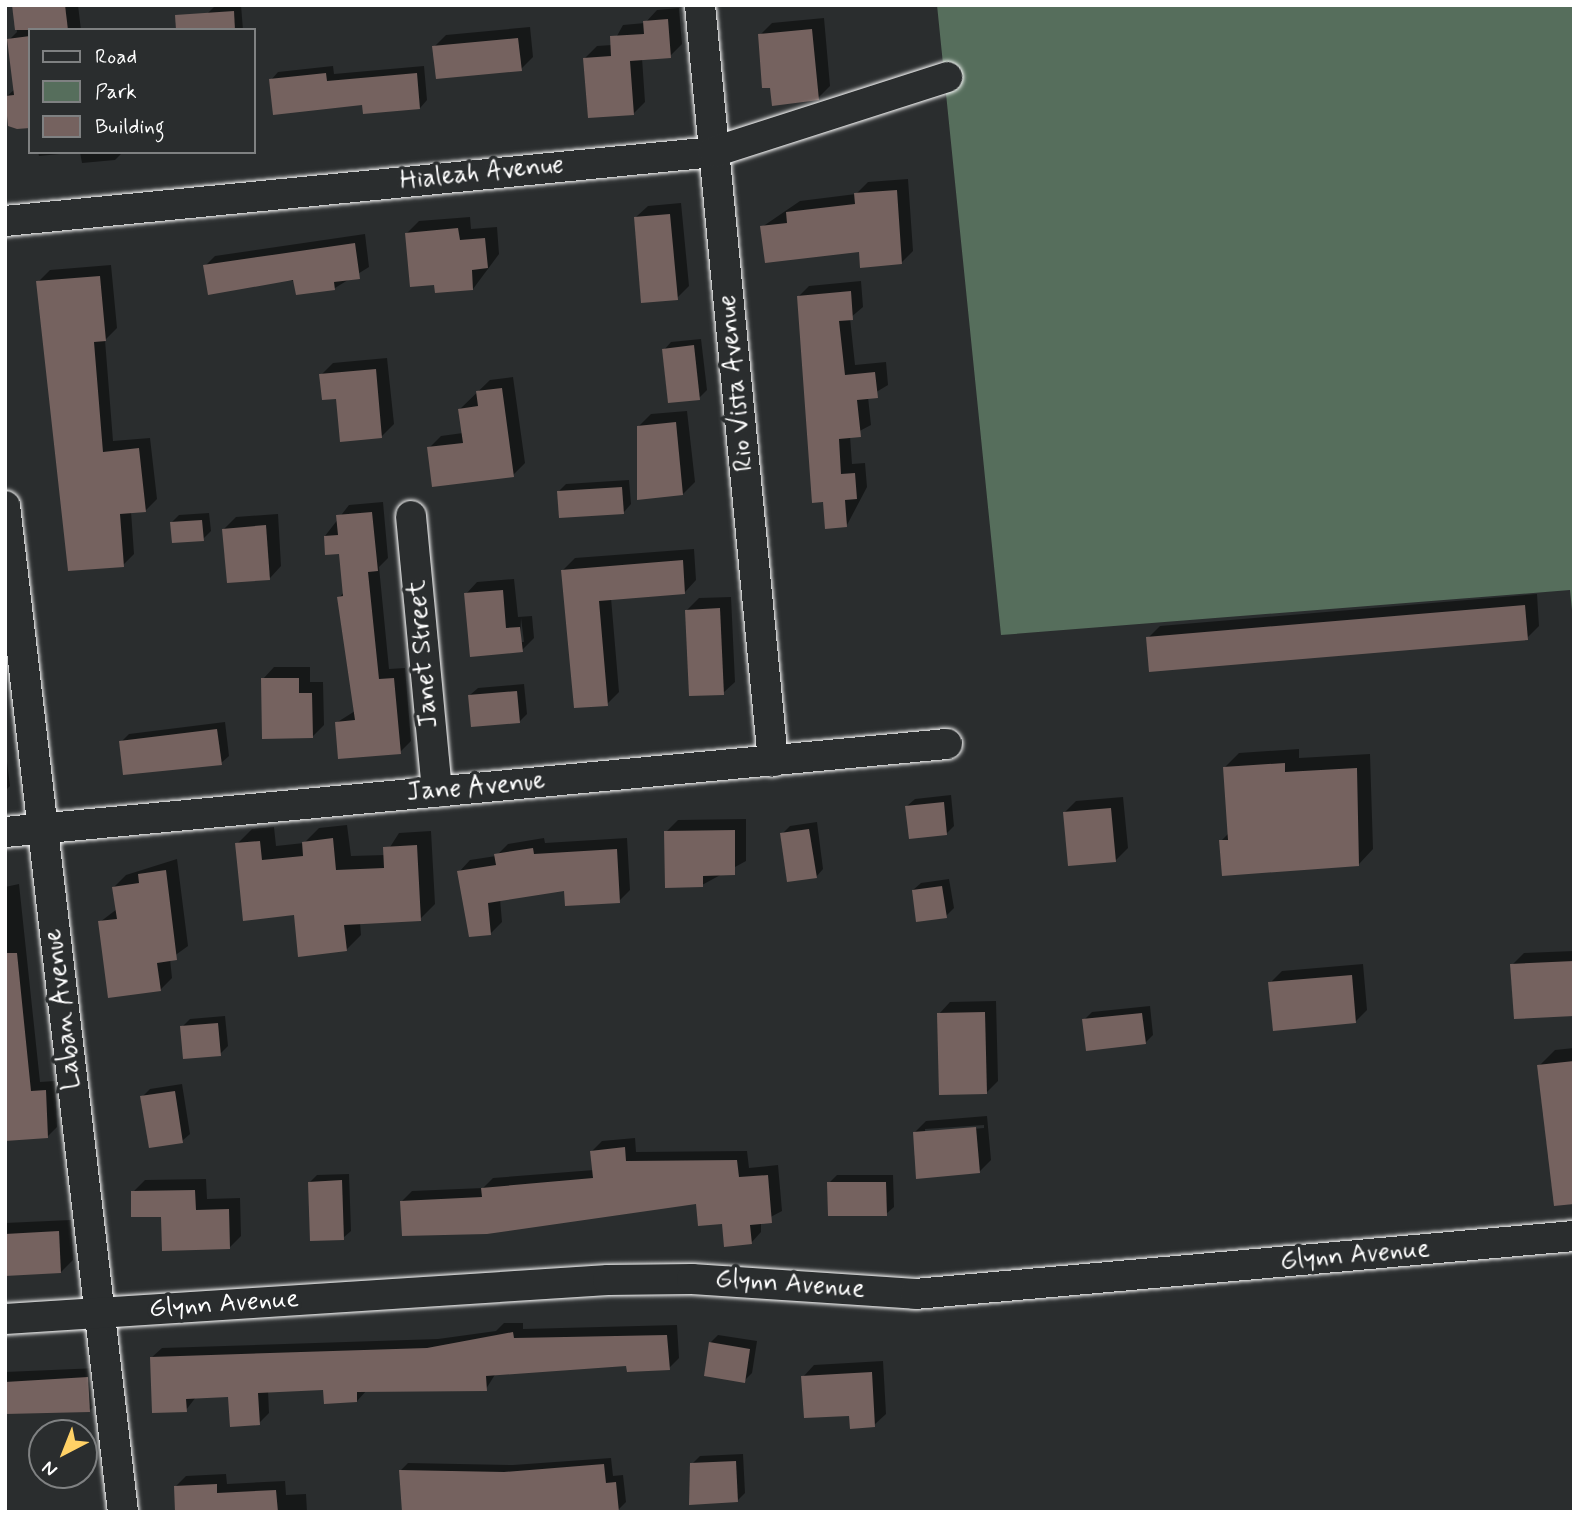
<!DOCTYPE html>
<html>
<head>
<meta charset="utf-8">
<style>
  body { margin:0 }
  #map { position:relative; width:1579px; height:1517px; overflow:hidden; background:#2a2d2e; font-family:Mynerve,sans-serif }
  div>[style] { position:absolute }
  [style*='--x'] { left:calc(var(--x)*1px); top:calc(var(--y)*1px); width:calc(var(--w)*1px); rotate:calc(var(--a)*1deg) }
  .green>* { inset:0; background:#566e5c }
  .shadow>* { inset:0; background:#0007 }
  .building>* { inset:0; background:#75625f }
  .roads { filter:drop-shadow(0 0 2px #fff) drop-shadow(0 0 2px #fff) }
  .minor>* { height:30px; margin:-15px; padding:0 15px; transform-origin:15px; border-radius:15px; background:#2a2d2e }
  span { translate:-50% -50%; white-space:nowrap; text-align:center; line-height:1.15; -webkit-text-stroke:7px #2a2d2e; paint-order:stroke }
  .street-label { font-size:26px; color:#fff }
  .frame { position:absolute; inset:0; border:7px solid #fff; pointer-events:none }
  .legend { position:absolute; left:28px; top:28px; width:228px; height:126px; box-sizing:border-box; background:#2a2d2e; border:2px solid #7f8182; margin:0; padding:9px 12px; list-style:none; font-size:21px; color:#fff }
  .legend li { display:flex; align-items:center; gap:14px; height:35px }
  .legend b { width:35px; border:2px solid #7f8182 }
  .north { position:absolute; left:28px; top:1419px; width:70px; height:70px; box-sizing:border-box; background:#2a2d2e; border:2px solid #7f8182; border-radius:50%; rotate:222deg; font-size:19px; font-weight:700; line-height:28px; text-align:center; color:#fff }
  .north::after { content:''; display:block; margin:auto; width:24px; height:32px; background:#ffd166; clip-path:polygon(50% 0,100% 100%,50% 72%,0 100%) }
</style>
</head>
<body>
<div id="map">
  <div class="green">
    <div style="clip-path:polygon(937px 5px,1574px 5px,1574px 630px,1570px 590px,1001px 635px)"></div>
  </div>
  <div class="shadow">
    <div style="clip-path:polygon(14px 5px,78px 5px,81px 30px,30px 30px,30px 122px,6px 97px,15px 89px,9px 40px,17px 32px)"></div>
    <div style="clip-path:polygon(241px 5px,243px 30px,208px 30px,207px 14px,215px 6px)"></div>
    <div style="clip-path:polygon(679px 8px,682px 44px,670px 56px,642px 58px,645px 102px,633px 114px,585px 58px,597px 46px,612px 45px,623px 25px,645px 23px,657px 10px)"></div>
    <div style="clip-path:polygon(824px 18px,830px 86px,818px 98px,760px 35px,772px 23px)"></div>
    <div style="clip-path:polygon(530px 27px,533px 57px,521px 69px,434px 47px,446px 35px)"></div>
    <div style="clip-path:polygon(333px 66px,334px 74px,424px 66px,427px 100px,420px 108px,364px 103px,271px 80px,278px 72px)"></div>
    <div style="clip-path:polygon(38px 152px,80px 152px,39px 156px)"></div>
    <div style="clip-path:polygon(80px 152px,123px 152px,115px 160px,82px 163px)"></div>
    <div style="clip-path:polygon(908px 179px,913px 251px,901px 263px,762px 227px,800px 201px,856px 194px,868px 182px)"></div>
    <div style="clip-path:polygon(681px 203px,689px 286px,677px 298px,636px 217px,648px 206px)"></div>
    <div style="clip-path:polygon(470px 217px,471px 229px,497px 227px,499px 254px,473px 289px,435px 283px,407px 233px,419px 221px)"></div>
    <div style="clip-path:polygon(365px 234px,369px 267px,335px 288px,205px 266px,215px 256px)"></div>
    <div style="clip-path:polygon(111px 265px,117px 328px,105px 340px,113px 441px,150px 438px,157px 499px,146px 510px,131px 511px,134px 554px,123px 565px,38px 282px,50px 270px)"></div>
    <div style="clip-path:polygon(861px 281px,863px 307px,850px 318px,855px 365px,886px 362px,888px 385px,868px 397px,871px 425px,850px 436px,852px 464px,865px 463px,867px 487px,847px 525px,798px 297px,809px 286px)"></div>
    <div style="clip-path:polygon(701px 339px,707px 390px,699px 398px,664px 350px,671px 342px)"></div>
    <div style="clip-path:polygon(387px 358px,394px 424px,382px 436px,321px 375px,333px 363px)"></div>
    <div style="clip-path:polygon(513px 377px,525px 463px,513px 475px,429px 448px,441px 436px,463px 433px,460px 409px,490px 380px)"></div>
    <div style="clip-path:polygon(687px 411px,695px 482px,683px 494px,639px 426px,651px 414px)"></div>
    <div style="clip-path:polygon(629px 480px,631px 504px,624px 512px,558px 492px,566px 484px)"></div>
    <div style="clip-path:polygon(383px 502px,388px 558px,379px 567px,389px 669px,405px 668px,411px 741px,400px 752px,336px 723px,355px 711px,339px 598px,344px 592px,340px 552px,325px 536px,349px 505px)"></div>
    <div style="clip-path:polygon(209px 513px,211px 531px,203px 539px,171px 523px,179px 515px)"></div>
    <div style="clip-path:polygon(278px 514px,281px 566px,270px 578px,224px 529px,236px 517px)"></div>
    <div style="clip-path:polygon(694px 549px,696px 580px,685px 592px,611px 598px,619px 692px,607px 704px,563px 570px,575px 558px)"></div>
    <div style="clip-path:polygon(evenodd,514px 579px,518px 617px,532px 616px,534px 638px,522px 650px,466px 594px,477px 582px,514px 579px,521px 618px,524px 642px,520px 642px,521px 618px)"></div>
    <div style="clip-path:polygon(1537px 594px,1539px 626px,1527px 638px,1148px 638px,1160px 626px)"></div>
    <div style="clip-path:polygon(731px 597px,735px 682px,723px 693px,687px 610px,699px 598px)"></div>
    <div style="clip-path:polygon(274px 667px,310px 667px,310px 682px,323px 682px,324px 725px,312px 737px,263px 679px)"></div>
    <div style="clip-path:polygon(524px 684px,527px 714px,519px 722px,470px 695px,478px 688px)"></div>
    <div style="clip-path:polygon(225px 722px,229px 756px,221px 763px,121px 742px,129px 734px)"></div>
    <div style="clip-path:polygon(5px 746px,10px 786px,5px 791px)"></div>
    <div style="clip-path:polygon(1299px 749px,1299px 758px,1370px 754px,1373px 849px,1359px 864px,1221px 841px,1229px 833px,1225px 767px,1239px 753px)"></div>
    <div style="clip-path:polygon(951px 795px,954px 826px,947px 833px,907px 806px,915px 799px)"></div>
    <div style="clip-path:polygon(1123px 797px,1128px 848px,1116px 860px,1064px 813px,1076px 801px)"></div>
    <div style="clip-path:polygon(746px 819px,746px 861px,702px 885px,666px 832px,678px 820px)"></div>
    <div style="clip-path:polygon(817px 822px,823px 869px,816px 877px,782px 834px,790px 826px)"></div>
    <div style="clip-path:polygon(347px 825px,351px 856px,385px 855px,399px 833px,431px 831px,435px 904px,420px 919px,360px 922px,361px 935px,346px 950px,295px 914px,237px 844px,252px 829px,274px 827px,276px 846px,304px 843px,319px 828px)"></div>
    <div style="clip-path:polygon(544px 838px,545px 843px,627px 838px,630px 890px,619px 901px,565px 889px,500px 899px,502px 922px,491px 933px,459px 872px,470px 860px,496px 856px,508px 844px)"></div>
    <div style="clip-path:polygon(177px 859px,188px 946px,170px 959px,172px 978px,160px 990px,100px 922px,117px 909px,114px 887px,126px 875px)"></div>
    <div style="clip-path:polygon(949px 879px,954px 908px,946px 916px,913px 890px,921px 883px)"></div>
    <div style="clip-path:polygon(19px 884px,40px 1082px,55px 1081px,57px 1127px,47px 1137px,5px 1139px,5px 887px)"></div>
    <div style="clip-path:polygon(1574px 951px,1574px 1014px,1512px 965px,1524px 953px)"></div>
    <div style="clip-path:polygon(1363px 964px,1367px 1010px,1355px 1022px,1270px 983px,1282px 971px)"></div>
    <div style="clip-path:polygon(996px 1001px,998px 1081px,986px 1093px,939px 1014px,950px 1002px)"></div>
    <div style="clip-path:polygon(1150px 1006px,1153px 1035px,1145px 1043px,1084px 1020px,1092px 1012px)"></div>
    <div style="clip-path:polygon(225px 1016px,228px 1046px,220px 1054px,182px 1027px,190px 1019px)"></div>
    <div style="clip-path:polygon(1574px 1048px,1574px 1202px,1539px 1066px,1555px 1050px)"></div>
    <div style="clip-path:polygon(182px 1084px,190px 1134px,182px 1141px,142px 1097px,150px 1089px)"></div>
    <div style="clip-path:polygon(evenodd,987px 1116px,991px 1160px,979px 1172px,914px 1133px,926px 1121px,987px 1116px,984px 1125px,984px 1128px,925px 1133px,925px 1129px,984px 1125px)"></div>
    <div style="clip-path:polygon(635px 1138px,636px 1152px,747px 1151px,749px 1168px,778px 1165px,782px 1211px,761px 1222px,761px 1232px,751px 1243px,698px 1202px,402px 1201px,412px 1191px,483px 1188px,493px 1178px,594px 1170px,592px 1151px,602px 1141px)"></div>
    <div style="clip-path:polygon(349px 1174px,351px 1231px,343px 1238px,310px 1182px,317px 1175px)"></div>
    <div style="clip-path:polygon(837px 1175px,893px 1175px,894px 1207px,886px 1214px,829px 1183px)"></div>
    <div style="clip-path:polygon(206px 1179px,207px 1199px,240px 1198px,241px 1236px,229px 1248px,163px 1215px,133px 1192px,145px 1180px)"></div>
    <div style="clip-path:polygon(71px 1220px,73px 1260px,61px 1272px,5px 1274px,5px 1223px)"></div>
    <div style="clip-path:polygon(504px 1323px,523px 1323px,523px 1329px,677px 1325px,679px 1358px,669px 1368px,628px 1364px,496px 1373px,486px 1389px,367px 1390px,357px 1401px,325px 1388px,268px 1390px,269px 1413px,259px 1423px,230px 1395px,196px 1397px,186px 1410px,151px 1358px,162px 1348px,438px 1339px,496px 1331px)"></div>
    <div style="clip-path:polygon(718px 1335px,757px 1341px,752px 1373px,744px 1381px,710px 1343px)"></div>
    <div style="clip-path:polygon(883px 1361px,886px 1414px,874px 1425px,803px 1377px,814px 1365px)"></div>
    <div style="clip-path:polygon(98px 1368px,100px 1400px,90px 1410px,5px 1413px,5px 1426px,5px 1372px)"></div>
    <div style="clip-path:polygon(743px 1454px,745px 1493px,737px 1501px,692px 1464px,700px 1456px)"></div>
    <div style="clip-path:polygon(611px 1458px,613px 1476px,623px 1475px,626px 1502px,618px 1510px,401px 1470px,408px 1463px,513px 1465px)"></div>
    <div style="clip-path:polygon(226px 1474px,227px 1484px,285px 1481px,286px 1495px,306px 1494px,307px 1512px,177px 1512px,176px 1486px,186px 1476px)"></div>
  </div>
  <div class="building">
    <div style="clip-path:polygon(12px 5px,65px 5px,68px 30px,15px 30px)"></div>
    <div style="clip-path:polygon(234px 11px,235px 30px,176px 30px,175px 15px)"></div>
    <div style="clip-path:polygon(668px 19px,671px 58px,630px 61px,634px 115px,588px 118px,583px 58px,611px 56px,610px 36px,644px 34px,643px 21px)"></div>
    <div style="clip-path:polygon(812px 29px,819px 100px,772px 106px,770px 88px,762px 88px,758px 34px)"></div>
    <div style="clip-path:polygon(30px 36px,30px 128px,17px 129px,8px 126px,5px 96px,14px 95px,7px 39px)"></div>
    <div style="clip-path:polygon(518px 38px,522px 71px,436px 79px,432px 46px)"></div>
    <div style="clip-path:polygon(326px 73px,327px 81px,417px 73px,420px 109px,363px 114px,362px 105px,273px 115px,269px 79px)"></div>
    <div style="clip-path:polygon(897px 190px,902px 264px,860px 268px,859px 252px,765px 263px,760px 226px,787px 223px,786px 212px,855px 204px,854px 193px)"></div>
    <div style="clip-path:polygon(670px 214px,678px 300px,641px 303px,634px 217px)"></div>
    <div style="clip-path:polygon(458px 228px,460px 240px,485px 238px,488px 268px,472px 270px,473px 290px,435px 293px,434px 285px,410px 287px,405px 233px)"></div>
    <div style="clip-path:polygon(355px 243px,360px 279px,334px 282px,335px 290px,296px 295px,293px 280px,208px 295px,203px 265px)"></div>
    <div style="clip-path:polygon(100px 276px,106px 341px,94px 342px,103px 452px,139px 448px,146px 512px,120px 514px,124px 567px,68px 571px,36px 281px)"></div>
    <div style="clip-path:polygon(851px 291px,853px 320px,839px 321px,845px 375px,875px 372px,878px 398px,857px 400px,861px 437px,839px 439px,841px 474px,855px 473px,857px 499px,845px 500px,847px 527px,825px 529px,823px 502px,812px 503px,797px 296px)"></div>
    <div style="clip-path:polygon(694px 345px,700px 400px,668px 403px,662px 349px)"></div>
    <div style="clip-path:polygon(376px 369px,382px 438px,340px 442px,336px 399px,322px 400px,319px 374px)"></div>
    <div style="clip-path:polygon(502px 388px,514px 477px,432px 487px,427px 447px,463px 443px,458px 409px,478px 406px,476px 391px)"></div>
    <div style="clip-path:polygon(676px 422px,683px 495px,637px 500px,637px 426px)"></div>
    <div style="clip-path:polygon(622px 487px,624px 514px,559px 518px,557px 491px)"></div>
    <div style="clip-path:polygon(372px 512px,378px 571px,368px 572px,379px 679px,394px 678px,401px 754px,338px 759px,335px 722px,355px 720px,337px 597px,343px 596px,339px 554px,325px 555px,324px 536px,338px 535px,336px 515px)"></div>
    <div style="clip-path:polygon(202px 520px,204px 541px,172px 543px,170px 522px)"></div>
    <div style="clip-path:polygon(266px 525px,270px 580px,227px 583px,222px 529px)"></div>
    <div style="clip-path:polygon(683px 560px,685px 594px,599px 601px,608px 706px,574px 708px,561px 570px)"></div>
    <div style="clip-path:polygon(503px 590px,506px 628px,520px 627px,523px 652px,470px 657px,464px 593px)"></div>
    <div style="clip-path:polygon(1525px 605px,1528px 640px,1149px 672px,1146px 637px)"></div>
    <div style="clip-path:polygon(720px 608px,724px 695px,689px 696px,685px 610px)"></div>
    <div style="clip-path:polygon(261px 678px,299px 678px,299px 693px,312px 693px,313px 738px,262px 739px)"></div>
    <div style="clip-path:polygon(517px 691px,520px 723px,471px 727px,468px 695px)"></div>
    <div style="clip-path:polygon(217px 729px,222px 765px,123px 775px,119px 741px)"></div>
    <div style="clip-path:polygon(1285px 763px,1285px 772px,1357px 768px,1359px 866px,1222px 876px,1219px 840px,1228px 840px,1223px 767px)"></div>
    <div style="clip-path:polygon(944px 802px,947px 835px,909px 839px,905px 806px)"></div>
    <div style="clip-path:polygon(1111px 808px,1116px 862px,1068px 866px,1063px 812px)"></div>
    <div style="clip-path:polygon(809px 829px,817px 878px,787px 882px,780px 833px)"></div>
    <div style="clip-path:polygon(735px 830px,735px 875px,703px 876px,703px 887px,665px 888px,664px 831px)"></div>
    <div style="clip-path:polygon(333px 838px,336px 870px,384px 868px,383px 847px,417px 845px,421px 921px,344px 925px,347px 951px,298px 957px,294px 915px,243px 921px,235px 843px,260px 841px,262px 860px,303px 856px,302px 842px)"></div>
    <div style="clip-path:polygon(533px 848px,534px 854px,617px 849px,620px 903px,565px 906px,564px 891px,488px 903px,491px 935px,469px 937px,457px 871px,496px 865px,494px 854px)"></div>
    <div style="clip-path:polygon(166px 870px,177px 960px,157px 963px,161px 991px,108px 998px,98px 921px,117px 919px,112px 887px,139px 883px,138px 874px)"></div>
    <div style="clip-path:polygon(942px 886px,947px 918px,916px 922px,912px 890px)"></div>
    <div style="clip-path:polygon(5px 953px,17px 953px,31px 1091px,46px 1090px,48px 1138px,5px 1141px)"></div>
    <div style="clip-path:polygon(1574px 961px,1574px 1016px,1514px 1019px,1510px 964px)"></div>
    <div style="clip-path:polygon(1352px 975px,1356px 1023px,1273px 1031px,1268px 982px)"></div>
    <div style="clip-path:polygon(985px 1012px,987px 1094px,939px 1095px,937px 1013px)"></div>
    <div style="clip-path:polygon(1142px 1013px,1146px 1044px,1086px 1051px,1082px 1019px)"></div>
    <div style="clip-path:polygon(218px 1023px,221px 1056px,183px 1059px,180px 1026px)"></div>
    <div style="clip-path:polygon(1574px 1061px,1574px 1204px,1554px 1206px,1537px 1065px)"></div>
    <div style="clip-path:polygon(175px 1091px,183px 1143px,149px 1148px,140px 1096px)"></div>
    <div style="clip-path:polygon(976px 1127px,980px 1173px,916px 1179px,913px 1132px)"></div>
    <div style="clip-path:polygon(625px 1147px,626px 1161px,737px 1160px,739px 1177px,768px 1175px,772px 1223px,750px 1225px,752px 1244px,724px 1247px,722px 1224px,698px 1226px,696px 1204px,487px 1234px,402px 1236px,400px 1201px,482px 1197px,481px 1188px,593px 1178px,590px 1151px)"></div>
    <div style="clip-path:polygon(342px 1180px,344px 1240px,310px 1241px,308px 1182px)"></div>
    <div style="clip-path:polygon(827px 1182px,886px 1182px,887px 1216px,828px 1216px)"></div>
    <div style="clip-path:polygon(195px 1190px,196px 1210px,229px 1209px,230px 1249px,162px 1251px,161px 1217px,131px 1217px,131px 1191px)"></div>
    <div style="clip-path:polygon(59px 1231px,61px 1273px,5px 1276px,5px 1234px)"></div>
    <div style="clip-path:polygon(513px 1332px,514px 1338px,667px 1335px,670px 1370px,627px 1372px,626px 1366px,486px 1376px,487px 1391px,357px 1392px,357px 1402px,324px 1404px,323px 1390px,258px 1393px,260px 1425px,230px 1427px,228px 1397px,186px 1399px,187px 1412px,152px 1413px,150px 1357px,427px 1348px)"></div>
    <div style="clip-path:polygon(709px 1342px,750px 1349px,745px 1383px,704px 1376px)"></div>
    <div style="clip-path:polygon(872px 1372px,875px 1427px,850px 1429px,849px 1416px,804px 1418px,801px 1376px)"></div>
    <div style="clip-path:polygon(88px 1377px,90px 1412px,5px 1414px,5px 1382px)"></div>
    <div style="clip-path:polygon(736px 1461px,738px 1502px,689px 1505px,690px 1463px)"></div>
    <div style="clip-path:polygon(604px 1464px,606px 1483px,616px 1482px,619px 1512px,402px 1512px,399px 1470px,504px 1472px)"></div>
    <div style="clip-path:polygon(217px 1484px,217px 1493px,276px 1490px,278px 1512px,175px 1512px,174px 1486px)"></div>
  </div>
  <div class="roads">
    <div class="minor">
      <div style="--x:700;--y:5;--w:760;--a:84.48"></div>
      <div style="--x:5;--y:221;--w:712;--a:-5.56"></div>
      <div style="--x:714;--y:152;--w:245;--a:-17.8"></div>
      <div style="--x:5;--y:506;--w:1013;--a:83.31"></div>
      <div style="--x:411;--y:516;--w:277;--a:84.6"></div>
      <div style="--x:5;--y:832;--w:946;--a:-5.34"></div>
      <div style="--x:5;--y:1319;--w:604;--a:-3.7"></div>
      <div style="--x:608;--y:1280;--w:84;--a:-0.7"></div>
      <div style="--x:692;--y:1279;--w:224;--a:3.8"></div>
      <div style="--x:915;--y:1294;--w:662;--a:-5.03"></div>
    </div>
  </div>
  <div class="street-label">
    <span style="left:482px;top:174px;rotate:-6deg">Hialeah Avenue</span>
    <span style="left:737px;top:383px;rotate:-96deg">Rio Vista Avenue</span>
    <span style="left:424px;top:654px;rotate:-95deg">Janet Street</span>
    <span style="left:476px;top:788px;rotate:-5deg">Jane Avenue</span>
    <span style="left:64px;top:1009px;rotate:-97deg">Laban Avenue</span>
    <span style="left:1355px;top:1256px;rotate:-5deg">Glynn Avenue</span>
    <span style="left:790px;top:1285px;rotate:4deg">Glynn Avenue</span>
    <span style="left:224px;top:1305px;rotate:-4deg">Glynn Avenue</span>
  </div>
  <div class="frame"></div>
  <ul class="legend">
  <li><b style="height:9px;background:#2a2d2e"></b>Road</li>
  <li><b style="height:19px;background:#566e5c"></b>Park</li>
  <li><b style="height:19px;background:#75625f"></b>Building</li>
  </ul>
  <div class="north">N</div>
</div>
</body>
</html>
